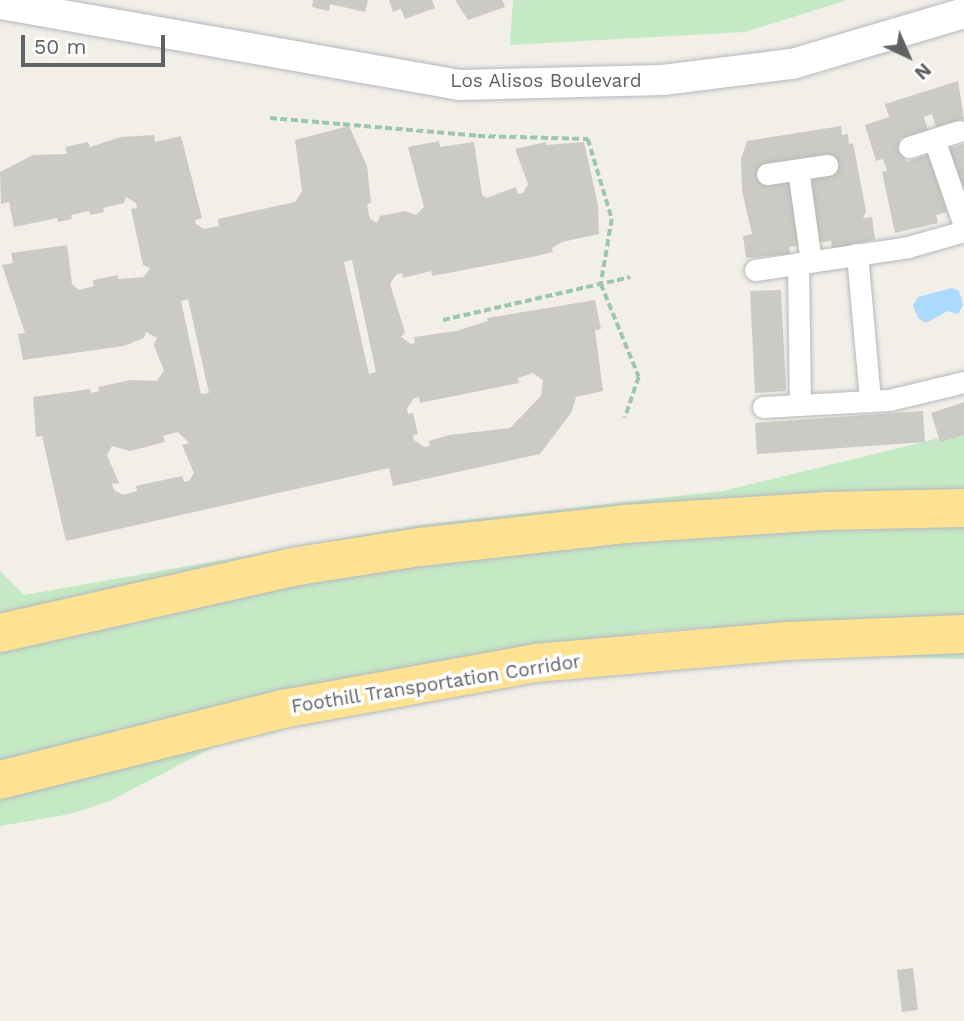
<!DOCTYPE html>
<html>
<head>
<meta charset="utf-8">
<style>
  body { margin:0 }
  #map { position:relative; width:964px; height:1021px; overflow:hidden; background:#f1efe8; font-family:"Work Sans",sans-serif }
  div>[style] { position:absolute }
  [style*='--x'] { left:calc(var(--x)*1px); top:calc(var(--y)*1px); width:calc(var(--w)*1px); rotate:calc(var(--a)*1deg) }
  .green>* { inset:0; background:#c5e8c5 }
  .water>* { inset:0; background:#aadaff }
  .building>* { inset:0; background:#cccac5 }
  .path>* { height:3.5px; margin-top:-1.75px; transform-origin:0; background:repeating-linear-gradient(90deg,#9cc7a9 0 7px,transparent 0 10.5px) }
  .roads { filter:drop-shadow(0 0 2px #b5b8bc) drop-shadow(0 0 2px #b5b8bc) }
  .street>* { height:21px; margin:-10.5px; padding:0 10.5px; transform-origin:10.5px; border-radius:10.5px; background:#fff }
  .secondary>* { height:30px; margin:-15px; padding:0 15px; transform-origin:15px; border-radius:15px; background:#fff }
  .highway>* { height:38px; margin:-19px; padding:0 19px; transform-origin:19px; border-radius:19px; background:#fde293 }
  span { translate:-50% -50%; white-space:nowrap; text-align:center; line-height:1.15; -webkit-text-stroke:7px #fff; paint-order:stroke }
  .street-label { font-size:19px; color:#5f6368 }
  .north { position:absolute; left:873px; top:21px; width:70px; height:70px; -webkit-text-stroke:5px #fff; paint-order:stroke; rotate:136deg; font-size:19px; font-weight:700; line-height:28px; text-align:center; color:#5f6368 }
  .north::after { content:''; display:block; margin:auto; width:24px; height:32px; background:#5f6368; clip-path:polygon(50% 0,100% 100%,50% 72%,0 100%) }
  .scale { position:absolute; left:21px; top:35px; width:144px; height:32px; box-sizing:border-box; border:4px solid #5f6368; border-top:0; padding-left:9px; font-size:21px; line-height:24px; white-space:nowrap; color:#5f6368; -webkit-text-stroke:5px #fff; paint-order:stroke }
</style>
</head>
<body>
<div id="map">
  <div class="green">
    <div style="clip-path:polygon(513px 0,847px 0,745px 32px,510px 45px)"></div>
    <div style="clip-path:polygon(964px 432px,964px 659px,779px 654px,704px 628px,643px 632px,445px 695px,225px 741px,110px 801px,70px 814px,0 826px,0 571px,24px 595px,420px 525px,723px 491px)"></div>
  </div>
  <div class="water">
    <div style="clip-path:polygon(952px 288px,959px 291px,963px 305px,958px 314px,948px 311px,926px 323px,918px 318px,913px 305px,918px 297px)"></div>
  </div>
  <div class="building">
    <div style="clip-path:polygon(313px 0,368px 0,365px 12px,330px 4px,329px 11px,312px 7px)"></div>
    <div style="clip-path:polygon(389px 0,432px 0,435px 8px,405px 19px,401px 9px,393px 12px)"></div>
    <div style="clip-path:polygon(455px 0,502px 0,505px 7px,468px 20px)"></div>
    <div style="clip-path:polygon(958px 81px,964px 119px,936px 127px,932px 114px,924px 117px,928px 130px,899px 139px,906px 162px,930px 154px,947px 212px,936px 215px,938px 223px,895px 233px,882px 172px,887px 171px,883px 159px,876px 161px,865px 125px,889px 117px,885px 104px)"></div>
    <div style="clip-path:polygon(evenodd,349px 126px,367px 166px,371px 203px,367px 204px,370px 219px,377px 223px,380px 216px,405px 211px,416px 215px,424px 207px,408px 147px,439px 141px,440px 147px,474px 142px,482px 195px,487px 198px,516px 187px,518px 194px,523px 193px,528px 184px,515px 149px,546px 142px,546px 145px,584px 142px,598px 205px,599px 234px,562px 242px,552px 248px,553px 252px,532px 257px,432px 276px,431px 271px,403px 278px,402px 273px,396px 275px,390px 284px,405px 332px,401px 337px,411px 344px,415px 343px,414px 337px,456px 331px,488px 321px,487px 318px,595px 300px,601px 329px,595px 330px,603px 391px,576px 397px,571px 413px,540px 454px,393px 486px,389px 468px,66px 541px,42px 436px,36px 437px,33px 397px,90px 389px,91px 393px,99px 391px,98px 387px,131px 380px,157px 381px,164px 371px,154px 345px,157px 338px,146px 332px,144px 338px,124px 346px,23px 360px,18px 334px,25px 333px,2px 265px,13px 263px,11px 253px,67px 245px,72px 284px,79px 290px,94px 286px,93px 280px,118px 275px,118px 279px,144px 277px,150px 268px,143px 265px,131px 209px,137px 208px,136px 203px,126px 197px,124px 203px,103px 208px,104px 212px,90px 215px,89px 211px,71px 215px,72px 219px,58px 222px,57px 218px,14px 227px,9px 202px,1px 204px,0 172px,33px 155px,67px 154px,65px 147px,88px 142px,90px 147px,121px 137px,154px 135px,155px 142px,181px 136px,202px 218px,195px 220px,196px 224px,204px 229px,219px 226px,218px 219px,295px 202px,302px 191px,295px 140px,349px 126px,352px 260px,376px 372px,369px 374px,344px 262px,352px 260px,349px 126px,188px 299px,209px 393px,201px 394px,181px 301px,188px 299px,349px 126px,533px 373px,543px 380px,541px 396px,510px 428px,449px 435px,429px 441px,430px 446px,424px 447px,414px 440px,413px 435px,418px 434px,413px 413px,408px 414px,407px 408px,414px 398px,419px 397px,420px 403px,519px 383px,518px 378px,533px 373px,349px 126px,178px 432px,189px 443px,182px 445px,194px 473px,189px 481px,184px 482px,182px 476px,136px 486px,137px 491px,123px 495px,114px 490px,112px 484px,119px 483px,107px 455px,112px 446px,130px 451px,165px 442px,163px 436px,178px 432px)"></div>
    <div style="clip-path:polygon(841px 126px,842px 135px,848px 134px,849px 144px,853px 143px,866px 211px,863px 218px,872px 217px,875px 240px,832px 248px,831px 241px,819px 242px,811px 175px,789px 177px,801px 245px,789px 247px,790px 254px,746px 258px,743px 236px,752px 234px,742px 191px,741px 159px,747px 141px)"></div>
    <div style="clip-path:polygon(964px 144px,964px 201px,948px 149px)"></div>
    <div style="clip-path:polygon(781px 290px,786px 391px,755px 393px,750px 291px)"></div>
    <div style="clip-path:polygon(964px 402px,964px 435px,940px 442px,931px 413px)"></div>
    <div style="clip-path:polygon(923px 411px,925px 442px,757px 454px,755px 423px)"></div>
    <div style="clip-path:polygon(913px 968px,918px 1010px,902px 1012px,897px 970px)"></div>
  </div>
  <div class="path">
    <div style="--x:270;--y:118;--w:209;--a:4.9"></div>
    <div style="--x:478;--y:136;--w:110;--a:1.6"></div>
    <div style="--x:588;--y:139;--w:84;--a:73.3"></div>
    <div style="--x:612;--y:219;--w:66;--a:99.6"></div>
    <div style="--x:601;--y:284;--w:100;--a:67.8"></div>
    <div style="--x:639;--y:377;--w:43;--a:108.9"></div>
    <div style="--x:443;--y:320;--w:192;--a:-12.9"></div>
  </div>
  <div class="roads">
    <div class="street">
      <div style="--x:934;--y:139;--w:91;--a:70.8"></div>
      <div style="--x:909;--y:147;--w:52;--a:-17.7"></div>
      <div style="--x:798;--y:170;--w:92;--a:81.9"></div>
      <div style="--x:767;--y:174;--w:61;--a:-8.5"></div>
      <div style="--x:857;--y:254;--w:148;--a:84.9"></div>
      <div style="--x:798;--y:263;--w:142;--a:89.2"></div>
      <div style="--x:755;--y:270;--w:155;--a:-8.5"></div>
      <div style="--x:908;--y:247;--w:58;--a:-15.9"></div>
      <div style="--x:763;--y:407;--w:126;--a:-3.2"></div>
      <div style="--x:889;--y:400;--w:77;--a:-13.5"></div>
    </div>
    <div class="secondary">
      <div style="--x:0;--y:4;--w:466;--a:10"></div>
      <div style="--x:459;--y:85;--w:204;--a:-1.4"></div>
      <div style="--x:663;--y:80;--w:130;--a:-7.1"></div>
      <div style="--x:792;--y:64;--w:179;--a:-16.5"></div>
    </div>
    <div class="highway">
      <div style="--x:0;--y:633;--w:305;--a:-12.7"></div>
      <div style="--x:298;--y:566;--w:123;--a:-8.9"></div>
      <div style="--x:420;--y:547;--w:206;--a:-6.4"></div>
      <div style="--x:625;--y:524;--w:200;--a:-3.7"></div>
      <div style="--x:825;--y:511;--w:139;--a:-1.2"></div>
      <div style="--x:0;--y:780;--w:292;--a:-14.1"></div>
      <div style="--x:283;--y:709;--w:257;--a:-10.3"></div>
      <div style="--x:536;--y:663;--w:252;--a:-5"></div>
      <div style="--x:787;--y:641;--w:177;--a:-2.3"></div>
    </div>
  </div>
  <div class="street-label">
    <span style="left:546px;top:81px">Los Alisos Boulevard</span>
    <span style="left:436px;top:684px;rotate:-9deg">Foothill Transportation Corridor</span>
  </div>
  <div class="north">N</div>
  <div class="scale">50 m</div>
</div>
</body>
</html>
